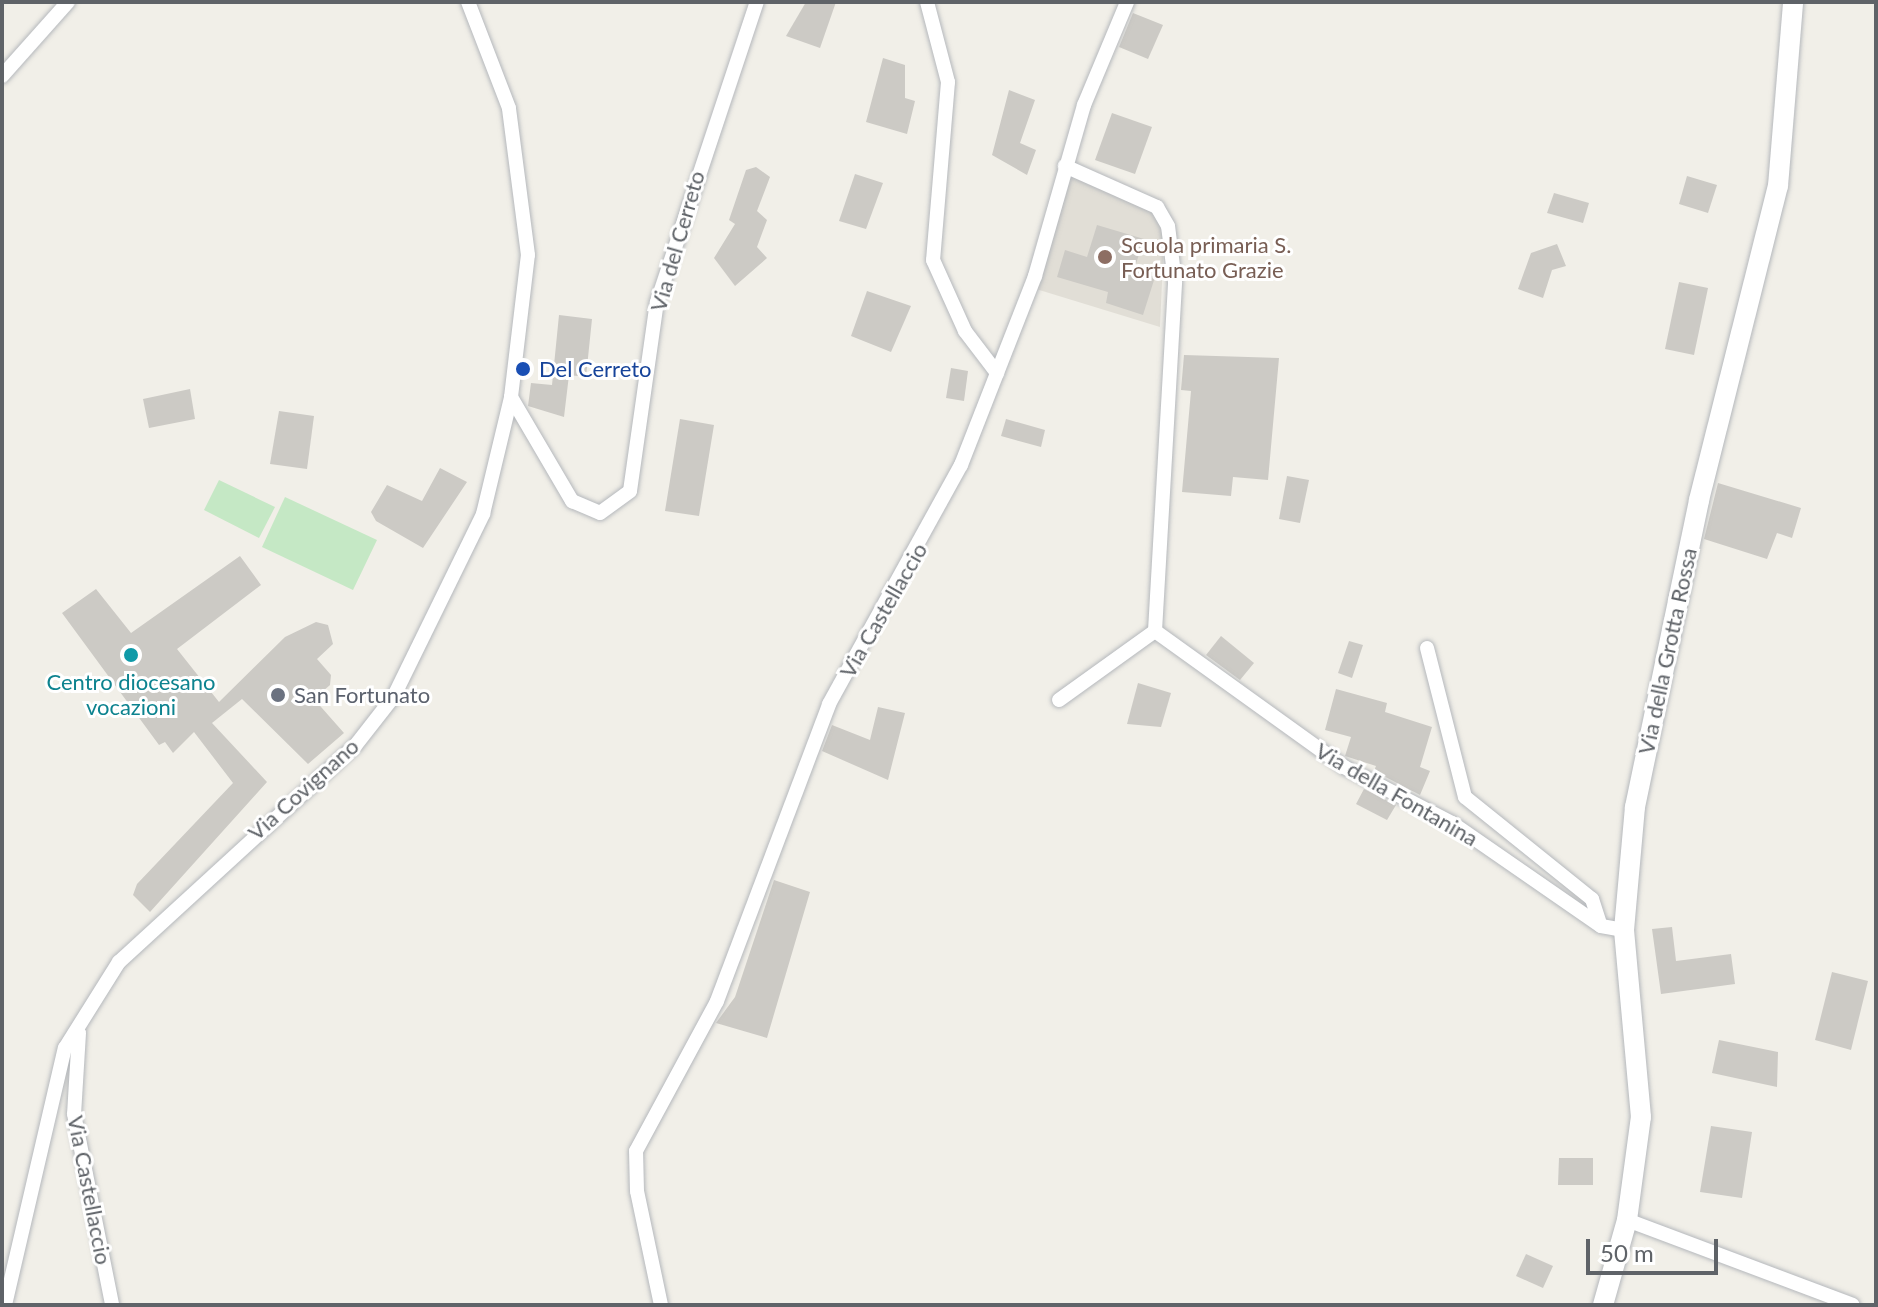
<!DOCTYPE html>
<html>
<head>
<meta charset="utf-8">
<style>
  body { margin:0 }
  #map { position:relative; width:1878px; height:1307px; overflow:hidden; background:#f1efe8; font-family:Lato,sans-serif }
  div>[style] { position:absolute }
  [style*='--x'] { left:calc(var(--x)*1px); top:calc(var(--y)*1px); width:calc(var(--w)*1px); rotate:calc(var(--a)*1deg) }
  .education>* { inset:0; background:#e1ded6 }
  .green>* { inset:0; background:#c5e8c5 }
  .building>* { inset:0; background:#cccac5 }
  .roads { filter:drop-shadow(0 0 2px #b5b8bc) drop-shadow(0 0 2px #b5b8bc) }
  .street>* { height:14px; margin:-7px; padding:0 7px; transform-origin:7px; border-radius:7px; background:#fff }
  .secondary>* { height:20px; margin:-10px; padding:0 10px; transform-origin:10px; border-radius:10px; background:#fff }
  .dots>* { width:22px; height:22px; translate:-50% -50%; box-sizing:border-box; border:4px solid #fff; border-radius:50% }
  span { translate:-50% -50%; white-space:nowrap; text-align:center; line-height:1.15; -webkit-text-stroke:6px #fff; paint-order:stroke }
  .street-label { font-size:22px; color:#5f6368 }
  .education-label { font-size:22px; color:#785e54 }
  .left { translate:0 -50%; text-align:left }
  .transit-label { font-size:22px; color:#164399 }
  .culture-label { font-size:22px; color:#0d838f }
  .worship-label { font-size:22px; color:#5b616d }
  .frame { position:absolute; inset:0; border:4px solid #5f6368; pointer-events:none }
  .scale { position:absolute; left:1586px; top:1239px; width:132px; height:36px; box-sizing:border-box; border:4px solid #5f6368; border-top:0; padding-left:10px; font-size:24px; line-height:28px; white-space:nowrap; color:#5f6368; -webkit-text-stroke:6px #fff; paint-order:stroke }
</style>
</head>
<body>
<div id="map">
  <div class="education">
    <div style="clip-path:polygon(1072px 175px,1154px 213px,1164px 237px,1160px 327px,1036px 289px)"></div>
  </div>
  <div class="green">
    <div style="clip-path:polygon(219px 480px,275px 507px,259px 538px,204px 510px)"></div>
    <div style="clip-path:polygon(285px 497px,377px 540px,353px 590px,262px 547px)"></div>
  </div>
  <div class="building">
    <div style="clip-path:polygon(806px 2px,836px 2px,820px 48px,786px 36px)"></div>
    <div style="clip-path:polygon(1133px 13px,1163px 25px,1148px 59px,1119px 47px)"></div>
    <div style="clip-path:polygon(883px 58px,905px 65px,905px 98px,915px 101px,907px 134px,866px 122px)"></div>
    <div style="clip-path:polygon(1009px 90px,1035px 100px,1020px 143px,1036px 150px,1027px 175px,992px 155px)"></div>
    <div style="clip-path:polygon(1112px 113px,1152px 127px,1135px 174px,1095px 160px)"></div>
    <div style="clip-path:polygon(756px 167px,770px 177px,757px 211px,767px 220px,757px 247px,767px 258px,735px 286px,714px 258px,735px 224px,729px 220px,746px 170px)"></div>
    <div style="clip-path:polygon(855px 174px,883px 183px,866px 229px,839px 221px)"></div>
    <div style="clip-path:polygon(1687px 176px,1717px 185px,1708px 213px,1679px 204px)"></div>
    <div style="clip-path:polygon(1554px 193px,1589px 203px,1583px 223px,1547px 213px)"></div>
    <div style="clip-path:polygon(1097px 225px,1144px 239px,1134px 270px,1155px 277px,1143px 315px,1106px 303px,1108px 292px,1057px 277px,1065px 250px,1087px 257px)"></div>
    <div style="clip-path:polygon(1557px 244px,1566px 266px,1552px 270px,1543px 298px,1518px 289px,1531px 253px)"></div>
    <div style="clip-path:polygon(1679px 282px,1708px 288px,1694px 355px,1665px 349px)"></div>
    <div style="clip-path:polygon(867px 291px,911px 306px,891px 352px,851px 336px)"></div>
    <div style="clip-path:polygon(559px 315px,592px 319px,586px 377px,569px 375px,564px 417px,528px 406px,531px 383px,552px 385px)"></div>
    <div style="clip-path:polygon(1184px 355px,1279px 358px,1268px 480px,1233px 477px,1231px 496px,1182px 492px,1191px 391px,1181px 390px)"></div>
    <div style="clip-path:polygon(951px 368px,968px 371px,964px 401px,946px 398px)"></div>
    <div style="clip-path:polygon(190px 389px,195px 419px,149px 428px,143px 399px)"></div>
    <div style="clip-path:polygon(279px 411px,314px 416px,307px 469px,270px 464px)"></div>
    <div style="clip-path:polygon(680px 419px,714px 425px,699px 516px,665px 511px)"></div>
    <div style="clip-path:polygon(1006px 419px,1045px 430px,1041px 447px,1001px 436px)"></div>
    <div style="clip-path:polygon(440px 468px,467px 482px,423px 548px,376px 521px,371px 512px,387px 485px,422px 501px)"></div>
    <div style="clip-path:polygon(1287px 476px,1309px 480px,1300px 523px,1279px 519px)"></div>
    <div style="clip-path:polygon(1718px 483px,1801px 508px,1792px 538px,1777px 533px,1767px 559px,1704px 539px)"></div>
    <div style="clip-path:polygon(240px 556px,261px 585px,177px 649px,219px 702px,285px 637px,316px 622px,328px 625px,333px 644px,317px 659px,331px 675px,330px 685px,314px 699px,344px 733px,308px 764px,242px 699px,212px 723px,267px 782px,150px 912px,133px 895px,137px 884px,233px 783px,194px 732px,173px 753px,165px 742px,159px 745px,62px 613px,96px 589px,131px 633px)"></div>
    <div style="clip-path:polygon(1221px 636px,1254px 663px,1240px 680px,1206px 655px)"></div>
    <div style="clip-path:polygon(1349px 641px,1363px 645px,1352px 678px,1338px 673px)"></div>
    <div style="clip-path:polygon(1138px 683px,1171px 693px,1161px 727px,1127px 724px)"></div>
    <div style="clip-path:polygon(1336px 689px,1387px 703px,1385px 712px,1432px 727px,1420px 767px,1430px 771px,1420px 795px,1374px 771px,1376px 766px,1345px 756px,1351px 737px,1325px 730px)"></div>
    <div style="clip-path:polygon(878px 707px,905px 713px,888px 780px,822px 751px,832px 725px,870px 740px)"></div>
    <div style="clip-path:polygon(1364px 789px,1396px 805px,1387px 820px,1356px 804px)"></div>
    <div style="clip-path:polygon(774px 880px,810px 892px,767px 1038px,716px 1023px,735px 997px)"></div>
    <div style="clip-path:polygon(1672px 927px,1676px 961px,1731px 954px,1735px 984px,1661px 994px,1652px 929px)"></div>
    <div style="clip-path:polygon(1832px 972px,1868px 981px,1851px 1050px,1815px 1040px)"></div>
    <div style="clip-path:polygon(1719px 1040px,1778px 1052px,1777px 1087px,1712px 1073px)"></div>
    <div style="clip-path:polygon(1711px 1126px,1752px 1132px,1742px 1198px,1700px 1192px)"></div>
    <div style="clip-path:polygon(1559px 1158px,1593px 1158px,1593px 1185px,1558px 1185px)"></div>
    <div style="clip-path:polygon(1526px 1254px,1553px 1266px,1543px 1288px,1516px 1276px)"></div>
  </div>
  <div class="roads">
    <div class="street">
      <div style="--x:927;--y:2;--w:83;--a:75.3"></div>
      <div style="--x:948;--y:82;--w:179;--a:94.8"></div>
      <div style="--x:933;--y:260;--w:78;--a:65.7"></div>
      <div style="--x:965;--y:331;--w:53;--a:52.7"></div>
      <div style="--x:2;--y:76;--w:99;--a:-48.3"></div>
      <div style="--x:511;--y:397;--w:121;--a:59.6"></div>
      <div style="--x:572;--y:501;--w:30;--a:23"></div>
      <div style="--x:600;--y:513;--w:37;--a:-36"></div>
      <div style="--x:630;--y:491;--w:191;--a:-81.9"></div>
      <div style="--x:657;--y:302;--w:316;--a:-71.6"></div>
      <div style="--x:1155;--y:631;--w:233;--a:35.7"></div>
      <div style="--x:1344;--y:767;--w:122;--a:27.4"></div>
      <div style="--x:1452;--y:823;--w:181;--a:34.7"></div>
      <div style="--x:1601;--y:926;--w:23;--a:10"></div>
      <div style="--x:1427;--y:648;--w:154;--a:75.7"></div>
      <div style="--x:1465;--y:797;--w:163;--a:38.8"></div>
      <div style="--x:1592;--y:899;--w:28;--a:72"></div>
      <div style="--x:1059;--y:700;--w:118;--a:-35.7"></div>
      <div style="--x:1155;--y:631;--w:350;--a:-86.7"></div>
      <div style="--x:1175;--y:282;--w:56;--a:-97.1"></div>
      <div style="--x:1168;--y:226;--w:22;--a:-120"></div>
      <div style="--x:1157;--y:207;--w:101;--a:-156"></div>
      <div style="--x:79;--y:1033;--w:81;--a:93.5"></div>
      <div style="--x:74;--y:1114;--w:195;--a:78.7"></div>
      <div style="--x:1627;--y:1220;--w:241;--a:20.6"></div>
      <div style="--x:5;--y:1305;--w:264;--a:-76.9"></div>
      <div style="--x:65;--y:1048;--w:102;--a:-57.9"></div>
      <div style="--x:119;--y:962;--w:320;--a:-42.5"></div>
      <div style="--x:355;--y:746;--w:63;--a:-52"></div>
      <div style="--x:394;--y:696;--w:203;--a:-63.9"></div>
      <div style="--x:483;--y:514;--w:120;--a:-76.5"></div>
      <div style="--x:511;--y:397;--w:143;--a:-83.2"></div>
      <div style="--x:528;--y:255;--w:148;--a:-97.4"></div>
      <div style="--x:509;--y:108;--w:114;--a:-111.1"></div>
      <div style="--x:661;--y:1305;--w:116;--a:-101.9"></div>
      <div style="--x:637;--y:1191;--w:40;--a:-91.4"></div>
      <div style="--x:636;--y:1151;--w:170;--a:-61.6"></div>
      <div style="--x:717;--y:1001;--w:317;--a:-69.3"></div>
      <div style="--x:829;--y:704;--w:273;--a:-61.1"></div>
      <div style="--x:961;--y:465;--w:203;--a:-68.6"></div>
      <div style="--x:1035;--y:276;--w:178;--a:-74"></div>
      <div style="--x:1084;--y:105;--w:112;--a:-67.3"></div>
    </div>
    <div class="secondary">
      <div style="--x:1603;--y:1305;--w:88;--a:-74.2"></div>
      <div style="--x:1627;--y:1220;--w:104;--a:-82.3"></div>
      <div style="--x:1641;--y:1117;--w:188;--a:-95.2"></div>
      <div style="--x:1624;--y:930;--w:123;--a:-84.9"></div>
      <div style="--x:1635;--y:807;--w:314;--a:-78.2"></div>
      <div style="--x:1699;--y:500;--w:324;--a:-75.9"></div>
      <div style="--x:1778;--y:186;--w:185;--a:-85.3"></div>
    </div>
  </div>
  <div class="dots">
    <div style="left:1105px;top:257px;background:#8d6e63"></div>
    <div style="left:523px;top:369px;background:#1a4fb4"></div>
    <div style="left:131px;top:655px;background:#0f9aa8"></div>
    <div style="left:278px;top:695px;background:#6b7280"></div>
  </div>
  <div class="street-label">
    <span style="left:677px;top:241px;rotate:-74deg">Via del Cerreto</span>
    <span style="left:883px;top:610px;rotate:-60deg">Via Castellaccio</span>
    <span style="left:1667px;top:651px;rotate:-78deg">Via della Grotta Rossa</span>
    <span style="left:303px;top:789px;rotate:-42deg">Via Covignano</span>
    <span style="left:1397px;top:794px;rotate:30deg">Via della Fontanina</span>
    <span style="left:90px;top:1190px;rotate:79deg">Via Castellaccio</span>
  </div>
  <div class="education-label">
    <span class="left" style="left:1121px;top:257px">Scuola primaria S.<br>Fortunato Grazie</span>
  </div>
  <div class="transit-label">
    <span class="left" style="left:539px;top:369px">Del Cerreto</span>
  </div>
  <div class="culture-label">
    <span style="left:131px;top:694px">Centro diocesano<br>vocazioni</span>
  </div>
  <div class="worship-label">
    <span class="left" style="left:294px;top:695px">San Fortunato</span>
  </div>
  <div class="frame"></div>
  <div class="scale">50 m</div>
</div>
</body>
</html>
